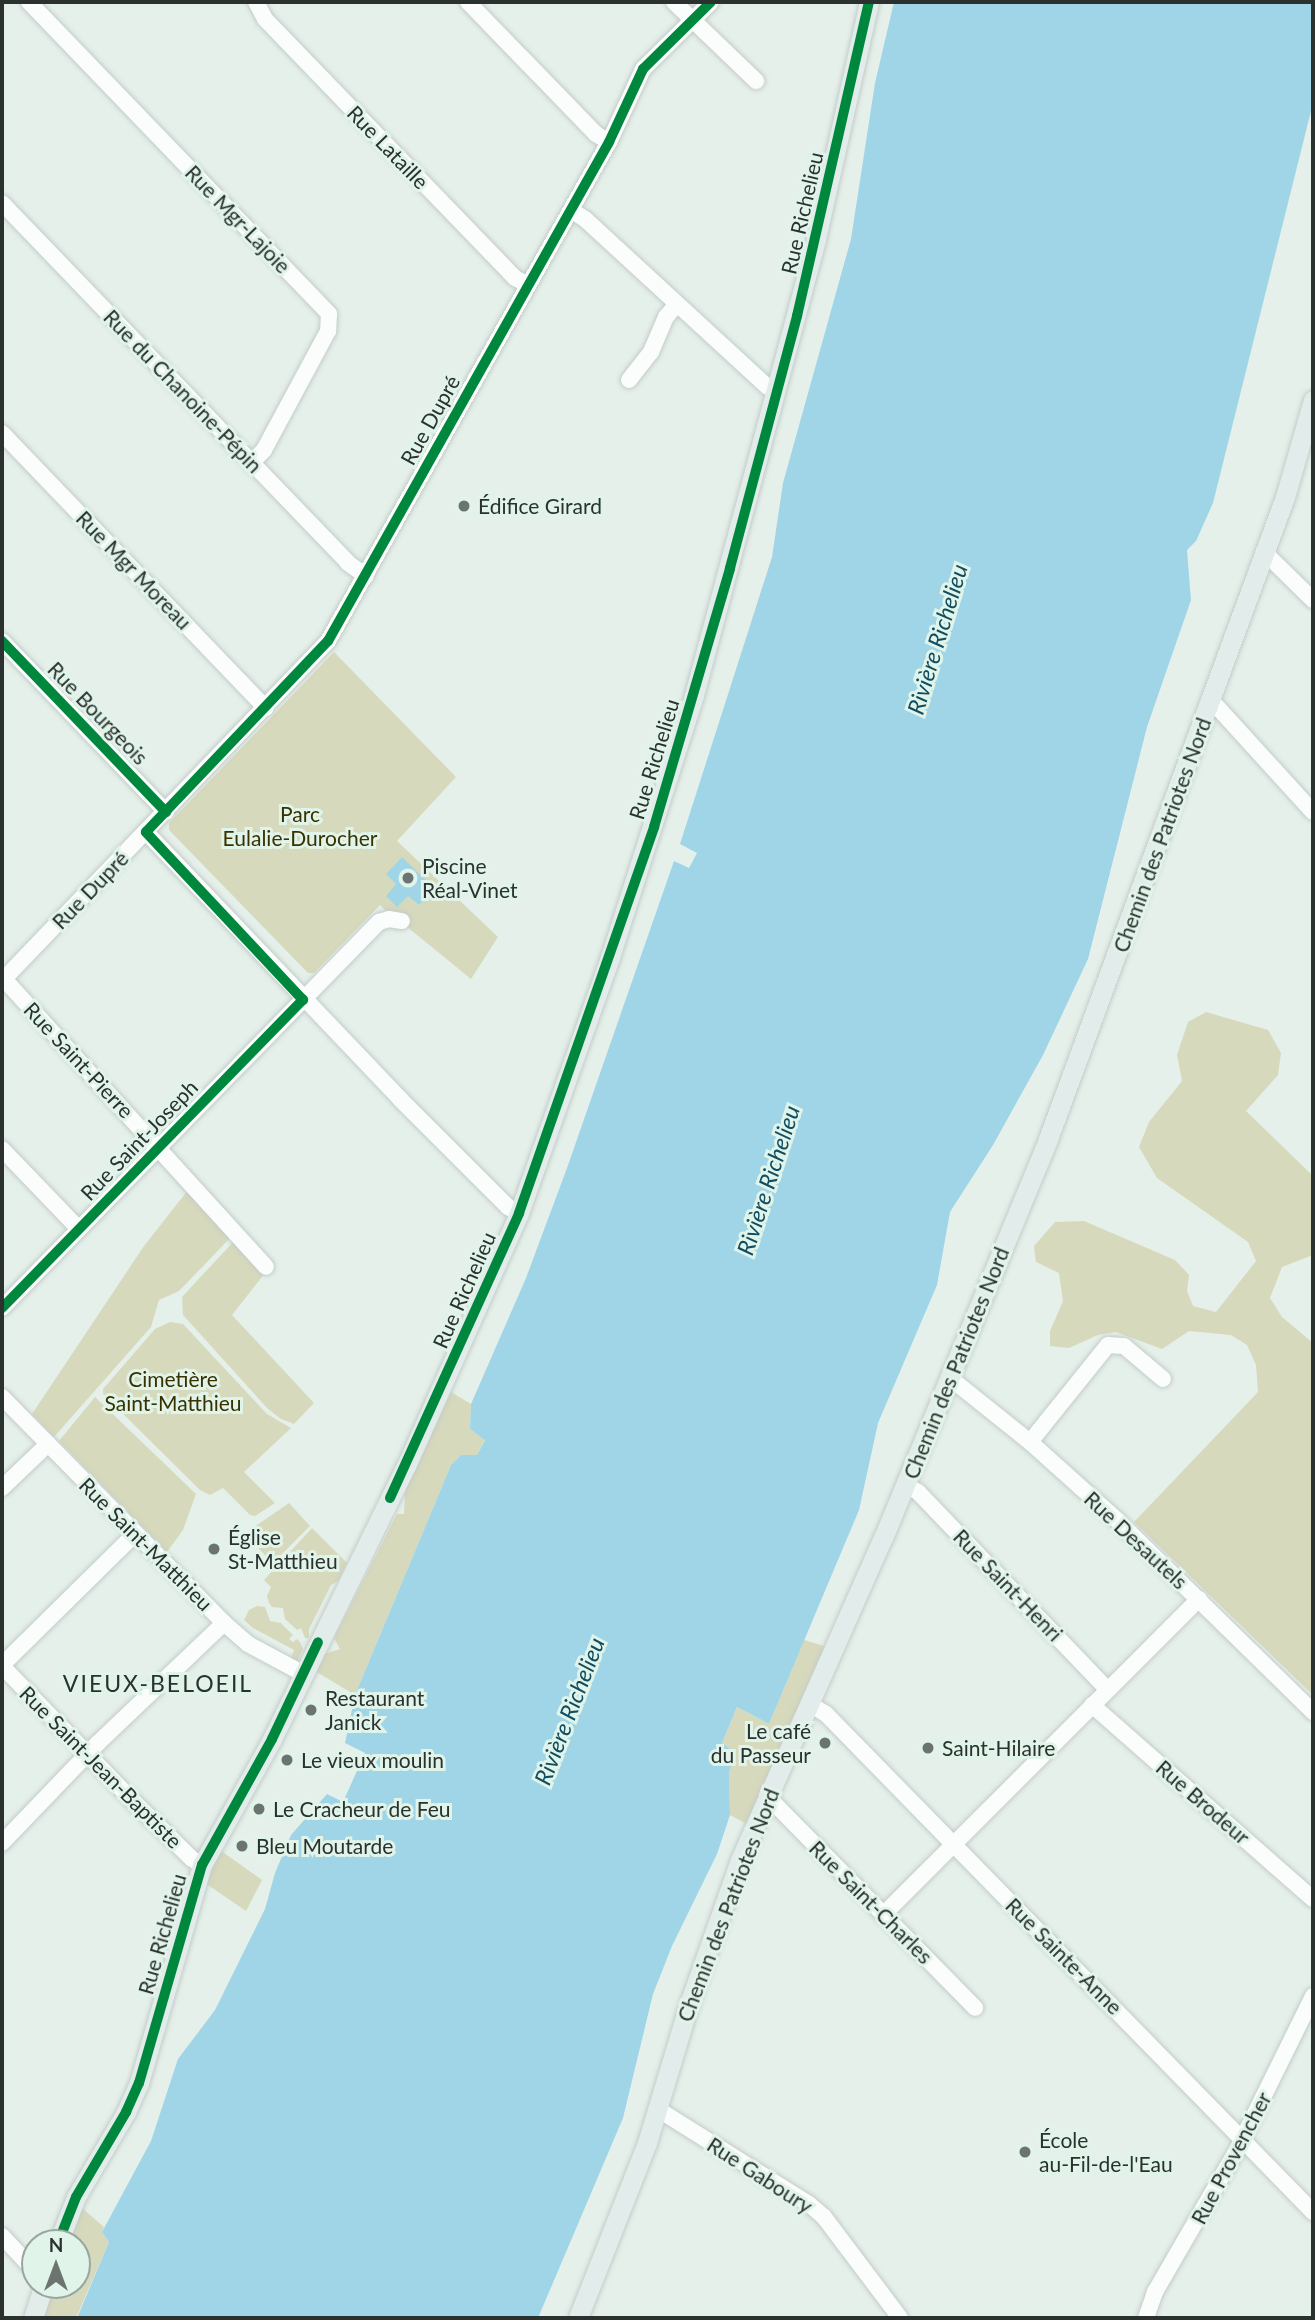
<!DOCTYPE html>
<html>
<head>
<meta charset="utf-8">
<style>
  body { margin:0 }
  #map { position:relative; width:1315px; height:2320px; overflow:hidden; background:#e5f0ea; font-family:Lato,sans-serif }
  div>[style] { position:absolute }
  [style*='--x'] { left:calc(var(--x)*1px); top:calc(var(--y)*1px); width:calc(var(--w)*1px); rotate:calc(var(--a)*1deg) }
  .green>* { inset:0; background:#d7d9bc }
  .water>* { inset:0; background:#a0d5e7 }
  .roads { filter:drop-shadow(0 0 2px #c4ccc8) drop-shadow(0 0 2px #c4ccc8) }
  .minor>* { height:16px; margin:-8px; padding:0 8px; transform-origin:8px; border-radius:8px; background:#fbfdfc }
  .major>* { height:19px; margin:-9.5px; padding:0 9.5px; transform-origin:9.5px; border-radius:9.5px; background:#e1eceb }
  .cycleway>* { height:10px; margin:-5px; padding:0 5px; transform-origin:5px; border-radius:5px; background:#00873e }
  .dots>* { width:19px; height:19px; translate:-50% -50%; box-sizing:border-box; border:4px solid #e1f4ea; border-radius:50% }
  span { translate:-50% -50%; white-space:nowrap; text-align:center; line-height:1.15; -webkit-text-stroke:6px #e1f4ea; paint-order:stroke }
  .street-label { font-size:21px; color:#2a312e }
  .poi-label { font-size:21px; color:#2a312e }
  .left { translate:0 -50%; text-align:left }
  .right { translate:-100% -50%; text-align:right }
  .park-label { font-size:21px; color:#393200 }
  .water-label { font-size:23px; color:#114d61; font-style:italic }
  .neighbourhood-label { font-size:23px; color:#2a312e; letter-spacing:2px }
  .frame { position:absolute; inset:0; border:4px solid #2a312e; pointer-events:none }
  .north { position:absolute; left:21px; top:2229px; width:70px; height:70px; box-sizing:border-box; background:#e1f4ea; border:2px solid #98a69f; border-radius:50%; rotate:0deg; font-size:19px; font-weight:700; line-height:28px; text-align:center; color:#2a312e }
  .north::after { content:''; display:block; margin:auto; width:24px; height:32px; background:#6b7470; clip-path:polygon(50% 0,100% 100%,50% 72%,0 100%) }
</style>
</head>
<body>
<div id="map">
  <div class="green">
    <div style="clip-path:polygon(334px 652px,456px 777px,397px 841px,498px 937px,471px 979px,406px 926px,411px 920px,390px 915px,380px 905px,314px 973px,308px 973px,169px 830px,169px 823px)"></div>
    <div style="clip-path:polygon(1206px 1012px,1268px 1030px,1281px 1053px,1278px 1075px,1246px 1111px,1313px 1176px,1313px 1255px,1282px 1267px,1270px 1298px,1282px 1317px,1313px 1343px,1313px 1695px,1134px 1522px,1258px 1392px,1256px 1365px,1247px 1345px,1231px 1335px,1189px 1331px,1162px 1349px,1116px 1332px,1098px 1335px,1069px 1348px,1050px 1346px,1050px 1331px,1063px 1301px,1059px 1273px,1036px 1262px,1034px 1246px,1055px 1222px,1084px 1221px,1175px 1260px,1189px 1275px,1187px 1291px,1193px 1306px,1216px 1312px,1256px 1261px,1248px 1242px,1157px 1178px,1139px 1147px,1149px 1122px,1182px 1081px,1177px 1055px,1188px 1022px)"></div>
    <div style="clip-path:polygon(188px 1190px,231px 1237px,179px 1291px,159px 1300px,151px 1327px,54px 1437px,32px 1414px,144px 1246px)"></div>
    <div style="clip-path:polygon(235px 1240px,265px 1273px,232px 1315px,314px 1403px,294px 1424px,281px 1419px,267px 1408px,183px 1315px,182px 1297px)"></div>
    <div style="clip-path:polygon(170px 1322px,183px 1324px,267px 1414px,291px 1428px,244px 1472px,275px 1503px,255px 1516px,250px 1515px,223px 1488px,210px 1495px,200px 1490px,103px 1394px,103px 1389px,155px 1329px)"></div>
    <div style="clip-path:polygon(451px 1392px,471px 1404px,470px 1429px,485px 1439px,477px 1455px,461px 1455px,451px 1465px,355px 1695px,315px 1671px,324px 1654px,340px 1649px,334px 1638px,397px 1514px,404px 1514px,405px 1490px)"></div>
    <div style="clip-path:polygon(95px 1397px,196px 1494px,183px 1530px,167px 1552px,59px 1441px)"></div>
    <div style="clip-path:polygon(289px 1503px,310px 1526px,273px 1563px,244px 1534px)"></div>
    <div style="clip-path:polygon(312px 1528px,347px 1563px,338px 1581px,331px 1585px,309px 1629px,309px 1638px,305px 1638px,301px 1628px,297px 1630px,285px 1619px,283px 1608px,272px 1607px,269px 1603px,267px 1596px,271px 1587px,264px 1580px)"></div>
    <div style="clip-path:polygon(257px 1606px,265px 1607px,270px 1621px,281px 1623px,293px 1635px,289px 1639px,293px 1642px,297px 1639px,300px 1642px,303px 1649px,297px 1662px,291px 1658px,294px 1650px,253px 1628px,244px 1620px,249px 1610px)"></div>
    <div style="clip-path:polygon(804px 1640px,831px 1648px,749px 1825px,730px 1815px,729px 1772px,736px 1753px,722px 1743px,737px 1707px,769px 1724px)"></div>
    <div style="clip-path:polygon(220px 1850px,262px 1880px,246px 1911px,205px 1883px)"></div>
    <div style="clip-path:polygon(82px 2208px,104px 2227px,102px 2232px,109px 2242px,76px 2318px,42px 2318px,53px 2285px,77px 2285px,77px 2243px,68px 2243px)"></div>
  </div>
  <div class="water">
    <div style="clip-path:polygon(894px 2px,1313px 2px,1313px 103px,1213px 503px,1196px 541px,1187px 550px,1191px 600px,1147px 727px,1088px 959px,1043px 1055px,993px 1145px,950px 1212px,937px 1285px,878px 1423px,859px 1510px,769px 1724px,737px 1707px,722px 1743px,736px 1753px,729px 1772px,730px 1815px,717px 1854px,672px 1946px,653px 1994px,623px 2118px,538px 2318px,77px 2318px,109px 2242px,102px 2232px,151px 2141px,178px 2059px,215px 2010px,265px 1909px,275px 1873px,291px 1835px,327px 1794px,343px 1802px,365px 1753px,345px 1743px,355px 1695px,451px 1465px,461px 1455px,477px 1455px,485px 1440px,470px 1429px,471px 1404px,526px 1278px,567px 1168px,674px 861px,689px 868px,697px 853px,680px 844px,772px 557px,783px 483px,851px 239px,875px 83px)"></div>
    <div style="clip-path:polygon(402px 857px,435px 889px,419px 905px,408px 896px,397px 907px,386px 896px,396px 884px,386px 874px)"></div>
  </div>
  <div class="roads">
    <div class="minor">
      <div style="--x:29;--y:2;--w:433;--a:46.1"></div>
      <div style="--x:329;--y:314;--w:17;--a:93"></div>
      <div style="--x:328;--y:331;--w:135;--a:118.3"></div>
      <div style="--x:264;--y:450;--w:18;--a:135"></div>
      <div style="--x:256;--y:2;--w:19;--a:62"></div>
      <div style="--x:265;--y:19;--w:360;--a:46"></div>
      <div style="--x:515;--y:278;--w:15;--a:28"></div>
      <div style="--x:468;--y:2;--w:184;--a:45.9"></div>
      <div style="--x:596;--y:134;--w:15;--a:32"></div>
      <div style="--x:674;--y:2;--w:114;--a:43.9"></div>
      <div style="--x:2;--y:203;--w:499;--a:46.1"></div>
      <div style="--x:348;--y:563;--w:22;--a:36"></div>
      <div style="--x:571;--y:210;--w:17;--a:33"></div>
      <div style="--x:585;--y:219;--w:248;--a:42.6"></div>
      <div style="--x:768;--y:387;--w:9;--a:18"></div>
      <div style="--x:629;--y:380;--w:36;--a:-52"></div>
      <div style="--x:651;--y:352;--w:38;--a:-67"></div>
      <div style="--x:666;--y:317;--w:17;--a:-50"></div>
      <div style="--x:2;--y:433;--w:381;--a:46.2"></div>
      <div style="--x:1265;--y:553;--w:67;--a:44.4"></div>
      <div style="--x:2;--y:641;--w:237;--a:46.2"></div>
      <div style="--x:1211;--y:700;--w:151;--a:47.7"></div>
      <div style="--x:146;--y:832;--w:369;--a:46.4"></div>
      <div style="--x:400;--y:1099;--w:153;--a:45"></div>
      <div style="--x:508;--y:1207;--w:13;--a:29"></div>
      <div style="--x:4;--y:979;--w:389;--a:47.7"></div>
      <div style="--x:2;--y:981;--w:471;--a:-46.2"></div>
      <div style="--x:328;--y:641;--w:573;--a:-60.61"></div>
      <div style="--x:609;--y:142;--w:81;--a:-65"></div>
      <div style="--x:643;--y:69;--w:95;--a:-44.6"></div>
      <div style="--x:2;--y:1149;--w:111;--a:46.1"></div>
      <div style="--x:2;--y:1308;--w:540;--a:-45.68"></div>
      <div style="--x:379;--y:922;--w:10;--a:-17"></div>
      <div style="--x:389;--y:919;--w:13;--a:9"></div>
      <div style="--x:950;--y:1378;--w:102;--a:38.7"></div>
      <div style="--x:1030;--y:1442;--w:118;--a:41.9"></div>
      <div style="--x:1118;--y:1521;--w:273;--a:44.4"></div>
      <div style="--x:2;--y:1397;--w:317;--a:45.5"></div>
      <div style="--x:224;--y:1623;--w:32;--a:41"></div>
      <div style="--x:248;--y:1644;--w:61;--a:28.2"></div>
      <div style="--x:1030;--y:1442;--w:124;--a:-51.2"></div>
      <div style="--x:1108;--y:1345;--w:16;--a:4"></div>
      <div style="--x:1124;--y:1346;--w:51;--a:40.2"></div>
      <div style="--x:905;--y:1485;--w:15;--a:28"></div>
      <div style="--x:918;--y:1492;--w:273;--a:46.2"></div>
      <div style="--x:2;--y:1488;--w:64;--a:-43.7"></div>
      <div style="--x:2;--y:1665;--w:187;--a:-44.6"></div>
      <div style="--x:2;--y:1666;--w:190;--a:45.9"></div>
      <div style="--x:134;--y:1802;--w:81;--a:44.5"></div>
      <div style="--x:192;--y:1859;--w:12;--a:31"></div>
      <div style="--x:811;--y:1705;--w:17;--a:31"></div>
      <div style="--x:826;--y:1714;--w:697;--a:45.64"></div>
      <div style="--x:1092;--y:1705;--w:294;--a:41.3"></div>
      <div style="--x:767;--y:1796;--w:297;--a:45.5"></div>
      <div style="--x:2;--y:1843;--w:139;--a:-46.2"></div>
      <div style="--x:98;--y:1743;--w:174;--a:-43.6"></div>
      <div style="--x:883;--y:1915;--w:447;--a:-45"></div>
      <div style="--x:659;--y:2110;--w:177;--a:32.1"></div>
      <div style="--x:809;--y:2204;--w:20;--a:41"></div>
      <div style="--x:824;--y:2217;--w:126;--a:53"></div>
      <div style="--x:2;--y:2236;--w:48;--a:46.7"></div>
      <div style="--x:1146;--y:2318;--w:28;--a:-71"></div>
      <div style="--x:1155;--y:2292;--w:164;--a:-60"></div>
      <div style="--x:1237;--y:2150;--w:172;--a:-63.7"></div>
    </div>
    <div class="major">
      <div style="--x:58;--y:2243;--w:49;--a:-68.6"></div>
      <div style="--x:76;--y:2197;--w:99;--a:-59.5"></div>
      <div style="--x:126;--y:2112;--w:32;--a:-66"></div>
      <div style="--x:139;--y:2083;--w:227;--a:-73.9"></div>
      <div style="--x:202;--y:1865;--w:144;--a:-60.9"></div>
      <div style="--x:272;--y:1739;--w:304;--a:-63.9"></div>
      <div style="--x:406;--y:1466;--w:277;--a:-65.9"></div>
      <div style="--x:519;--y:1213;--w:272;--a:-70.4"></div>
      <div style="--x:610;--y:957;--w:275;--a:-72.2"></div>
      <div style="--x:694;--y:695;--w:472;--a:-75"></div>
      <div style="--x:816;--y:239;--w:243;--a:-77.4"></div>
      <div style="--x:33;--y:2318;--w:35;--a:-72"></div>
      <div style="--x:578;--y:2318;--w:188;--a:-68.5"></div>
      <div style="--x:647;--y:2143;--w:145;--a:-73.2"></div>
      <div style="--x:689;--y:2004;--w:153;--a:-70.5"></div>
      <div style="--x:740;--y:1860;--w:352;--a:-66.1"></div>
      <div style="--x:883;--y:1538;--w:432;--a:-67.5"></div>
      <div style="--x:1048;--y:1139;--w:684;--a:-69.74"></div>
      <div style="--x:1285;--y:497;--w:101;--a:-73.9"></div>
    </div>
  </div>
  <div class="cycleway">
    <div style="--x:2;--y:641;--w:237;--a:46.2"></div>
    <div style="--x:2;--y:1308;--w:431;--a:-45.7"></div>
    <div style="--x:303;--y:1000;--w:230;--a:-133.1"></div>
    <div style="--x:146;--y:832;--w:264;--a:-46.4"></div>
    <div style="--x:328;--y:641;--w:573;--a:-60.61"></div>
    <div style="--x:609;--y:142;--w:81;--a:-65"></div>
    <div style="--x:643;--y:69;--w:95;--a:-44.6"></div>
    <div style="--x:390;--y:1498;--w:313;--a:-65.6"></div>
    <div style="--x:519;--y:1213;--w:409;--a:-70.7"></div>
    <div style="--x:654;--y:827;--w:270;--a:-73.6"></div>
    <div style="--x:730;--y:568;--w:261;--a:-75.1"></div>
    <div style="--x:797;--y:316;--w:322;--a:-77.1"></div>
    <div style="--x:58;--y:2243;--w:49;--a:-68.6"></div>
    <div style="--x:76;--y:2197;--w:99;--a:-59.5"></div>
    <div style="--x:126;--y:2112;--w:32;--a:-66"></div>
    <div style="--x:139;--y:2083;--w:227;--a:-73.9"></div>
    <div style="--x:202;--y:1865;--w:144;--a:-60.9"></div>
    <div style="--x:272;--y:1739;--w:107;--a:-64.6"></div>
  </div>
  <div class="dots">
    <div style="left:464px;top:506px;background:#6b7470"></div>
    <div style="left:408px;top:878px;background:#6b7470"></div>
    <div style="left:214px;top:1549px;background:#6b7470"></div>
    <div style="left:311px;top:1710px;background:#6b7470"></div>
    <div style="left:825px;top:1743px;background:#6b7470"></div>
    <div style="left:928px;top:1748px;background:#6b7470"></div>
    <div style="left:287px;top:1760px;background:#6b7470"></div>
    <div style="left:259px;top:1809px;background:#6b7470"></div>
    <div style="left:242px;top:1846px;background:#6b7470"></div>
    <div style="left:1025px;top:2152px;background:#6b7470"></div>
  </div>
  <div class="street-label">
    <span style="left:388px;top:147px;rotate:46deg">Rue Lataille</span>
    <span style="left:802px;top:213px;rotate:-77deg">Rue Richelieu</span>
    <span style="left:238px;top:219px;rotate:46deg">Rue Mgr-Lajoie</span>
    <span style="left:183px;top:391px;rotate:46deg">Rue du Chanoine-Pépin</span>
    <span style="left:430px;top:420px;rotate:-61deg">Rue Dupré</span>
    <span style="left:134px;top:570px;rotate:46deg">Rue Mgr Moreau</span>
    <span style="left:98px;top:713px;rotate:46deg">Rue Bourgeois</span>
    <span style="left:654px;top:759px;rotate:-73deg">Rue Richelieu</span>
    <span style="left:1162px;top:835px;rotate:-70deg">Chemin des Patriotes Nord</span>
    <span style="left:90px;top:890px;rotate:-46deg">Rue Dupré</span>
    <span style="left:79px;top:1060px;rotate:47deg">Rue Saint-Pierre</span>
    <span style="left:139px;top:1140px;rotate:-46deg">Rue Saint-Joseph</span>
    <span style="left:464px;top:1290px;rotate:-66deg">Rue Richelieu</span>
    <span style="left:956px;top:1363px;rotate:-68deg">Chemin des Patriotes Nord</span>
    <span style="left:1136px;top:1540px;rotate:43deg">Rue Desautels</span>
    <span style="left:146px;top:1544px;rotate:45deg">Rue Saint-Matthieu</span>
    <span style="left:1008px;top:1585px;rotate:46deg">Rue Saint-Henri</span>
    <span style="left:101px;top:1767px;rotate:45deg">Rue Saint-Jean-Baptiste</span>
    <span style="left:1203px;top:1802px;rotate:41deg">Rue Brodeur</span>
    <span style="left:871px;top:1902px;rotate:45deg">Rue Saint-Charles</span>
    <span style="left:728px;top:1905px;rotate:-69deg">Chemin des Patriotes Nord</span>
    <span style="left:162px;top:1934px;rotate:-74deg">Rue Richelieu</span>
    <span style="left:1064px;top:1956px;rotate:45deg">Rue Sainte-Anne</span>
    <span style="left:1231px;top:2158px;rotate:-62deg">Rue Provencher</span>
    <span style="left:760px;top:2175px;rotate:33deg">Rue Gaboury</span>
  </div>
  <div class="poi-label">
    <span class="left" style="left:478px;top:506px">Édifice Girard</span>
    <span class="left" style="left:422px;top:878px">Piscine<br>Réal-Vinet</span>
    <span class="left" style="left:228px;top:1549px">Église<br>St-Matthieu</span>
    <span class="left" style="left:325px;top:1710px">Restaurant<br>Janick</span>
    <span class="right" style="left:811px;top:1743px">Le café<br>du Passeur</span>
    <span class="left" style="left:942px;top:1748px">Saint-Hilaire</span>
    <span class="left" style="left:301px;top:1760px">Le vieux moulin</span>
    <span class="left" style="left:273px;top:1809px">Le Cracheur de Feu</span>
    <span class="left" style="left:256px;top:1846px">Bleu Moutarde</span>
    <span class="left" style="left:1039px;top:2152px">École<br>au-Fil-de-l'Eau</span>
  </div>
  <div class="park-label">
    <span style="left:300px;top:826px">Parc<br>Eulalie-Durocher</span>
    <span style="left:173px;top:1391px">Cimetière<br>Saint-Matthieu</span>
  </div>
  <div class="water-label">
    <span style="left:937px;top:639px;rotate:-73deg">Rivière Richelieu</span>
    <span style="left:768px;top:1180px;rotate:-72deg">Rivière Richelieu</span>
    <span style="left:569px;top:1711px;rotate:-69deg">Rivière Richelieu</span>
  </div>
  <div class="neighbourhood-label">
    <span style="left:158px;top:1683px">VIEUX-BELOEIL</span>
  </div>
  <div class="frame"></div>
  <div class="north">N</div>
</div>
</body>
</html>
